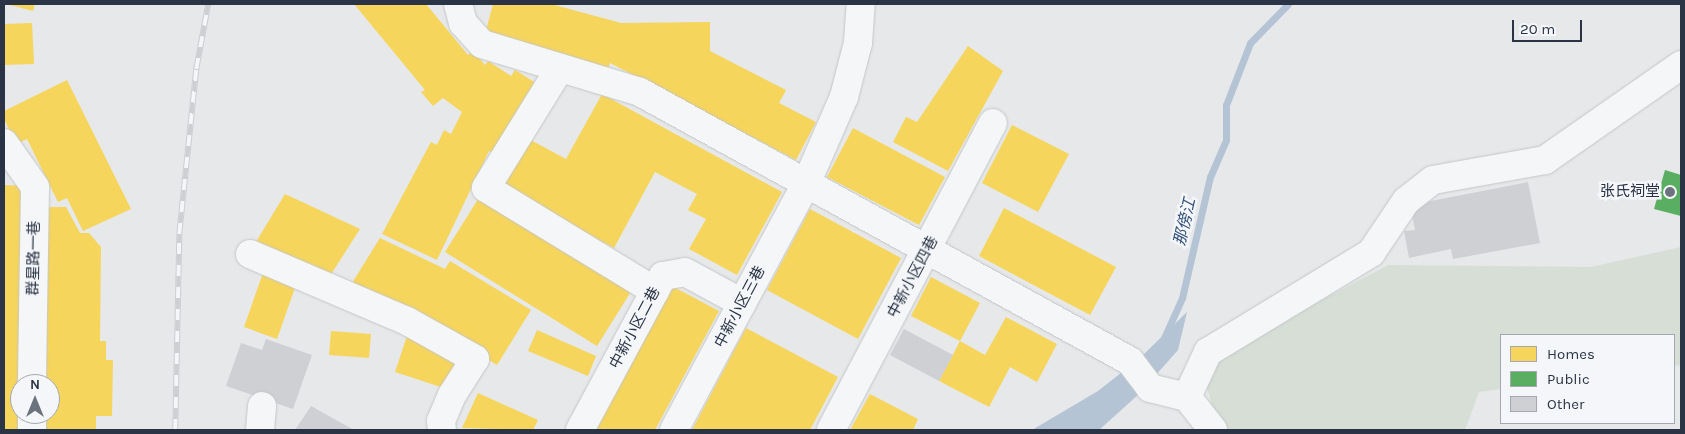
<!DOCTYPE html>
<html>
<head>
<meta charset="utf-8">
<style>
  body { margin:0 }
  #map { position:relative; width:1685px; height:434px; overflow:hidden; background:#e6e8ea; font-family:Karla,"Noto Sans SC",sans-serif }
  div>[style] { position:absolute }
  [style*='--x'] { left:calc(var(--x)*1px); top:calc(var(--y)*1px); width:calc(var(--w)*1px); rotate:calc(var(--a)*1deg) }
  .green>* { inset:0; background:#d6ded6 }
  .water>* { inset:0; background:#b4c4d5 }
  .homes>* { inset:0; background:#f6d55c }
  .public>* { inset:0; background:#5aae61 }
  .stream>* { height:7px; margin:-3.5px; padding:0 3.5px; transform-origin:3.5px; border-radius:3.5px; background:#b4c4d5 }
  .building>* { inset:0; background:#ced0d3 }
  .roads { filter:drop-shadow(0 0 1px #c4c6c8) drop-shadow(0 0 1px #c4c6c8) }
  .minor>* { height:28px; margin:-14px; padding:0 14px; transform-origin:14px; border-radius:14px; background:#f5f6f7 }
  .rail>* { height:5.5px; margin-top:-2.75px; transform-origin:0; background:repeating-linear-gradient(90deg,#f4f6f9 0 11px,#cecfd2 0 22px); box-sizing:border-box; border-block:1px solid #cecfd2 }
  .dots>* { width:14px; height:14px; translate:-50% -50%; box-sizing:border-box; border:2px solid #f4f6f9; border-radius:50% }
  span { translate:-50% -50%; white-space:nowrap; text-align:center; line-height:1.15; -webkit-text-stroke:5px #f4f6f9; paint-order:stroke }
  .poi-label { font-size:15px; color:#2b3445 }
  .right { translate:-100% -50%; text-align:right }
  .street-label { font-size:15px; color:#2b3445 }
  .water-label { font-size:16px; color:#34527a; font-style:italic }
  .frame { position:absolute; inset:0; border:5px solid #2b3445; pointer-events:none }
  .legend { position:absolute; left:1500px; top:334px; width:175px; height:90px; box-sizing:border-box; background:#f4f6f9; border:1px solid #a4a8b1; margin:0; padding:6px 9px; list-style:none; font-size:15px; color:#2b3445 }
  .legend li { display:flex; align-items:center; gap:10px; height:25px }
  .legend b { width:25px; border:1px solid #a4a8b1 }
  .north { position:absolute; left:10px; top:374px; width:50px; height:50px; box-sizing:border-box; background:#f4f6f9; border:1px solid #a4a8b1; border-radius:50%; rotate:0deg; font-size:14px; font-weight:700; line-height:20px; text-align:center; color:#2b3445 }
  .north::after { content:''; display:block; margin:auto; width:18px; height:22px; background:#6c737f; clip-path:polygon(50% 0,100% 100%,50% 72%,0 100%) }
  .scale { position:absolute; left:1512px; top:20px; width:70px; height:22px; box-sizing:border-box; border:2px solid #2b3445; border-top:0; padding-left:6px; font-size:15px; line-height:18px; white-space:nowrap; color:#2b3445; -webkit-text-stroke:4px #f4f6f9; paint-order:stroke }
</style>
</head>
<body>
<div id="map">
  <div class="green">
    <div style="clip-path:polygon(1681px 247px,1681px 365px,1674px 366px,1674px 335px,1501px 335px,1501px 389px,1479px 392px,1465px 430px,1228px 430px,1216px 421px,1201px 364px,1388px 265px,1591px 267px)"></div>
  </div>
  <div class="water">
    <div style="clip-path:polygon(1187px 312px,1178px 350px,1139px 394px,1099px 430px,1032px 430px,1098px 391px,1140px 358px)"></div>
  </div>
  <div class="homes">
    <div style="clip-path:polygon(6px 4px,35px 4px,33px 11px)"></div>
    <div style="clip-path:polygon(354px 4px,426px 4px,468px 55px,473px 51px,485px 65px,488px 61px,511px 76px,515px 70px,539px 85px,496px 154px,489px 151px,437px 260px,382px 234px,431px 142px,437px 145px,444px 130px,451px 134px,462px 112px,443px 98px,433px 106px,421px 92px,425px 90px)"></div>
    <div style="clip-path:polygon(493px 4px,551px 4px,621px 23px,710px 22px,710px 51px,786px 90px,779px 103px,816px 122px,796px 160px,610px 63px,607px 72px,484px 38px)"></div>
    <div style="clip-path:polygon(32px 23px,34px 64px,4px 65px,4px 24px)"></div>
    <div style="clip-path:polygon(968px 46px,1003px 71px,948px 171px,893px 142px,906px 117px,917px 122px)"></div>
    <div style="clip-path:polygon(67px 80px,131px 209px,83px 231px,67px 198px,58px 202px,27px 139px,16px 144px,4px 119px,4px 111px)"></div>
    <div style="clip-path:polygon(602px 94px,782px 192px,737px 275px,689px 249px,706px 219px,688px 210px,697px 194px,655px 172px,614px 248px,500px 186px,527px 138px,566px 159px)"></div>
    <div style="clip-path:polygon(1012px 125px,1069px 154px,1038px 212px,982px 183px)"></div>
    <div style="clip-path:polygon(853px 128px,945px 177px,919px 225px,827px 177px)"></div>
    <div style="clip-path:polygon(4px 185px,25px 186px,20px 384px,24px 430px,4px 430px)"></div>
    <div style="clip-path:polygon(285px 194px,360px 229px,328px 279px,253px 247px)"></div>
    <div style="clip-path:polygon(480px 196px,632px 290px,597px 346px,445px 252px)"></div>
    <div style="clip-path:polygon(40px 207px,66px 207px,80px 233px,89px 233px,101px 247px,100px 341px,106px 341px,106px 360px,113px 360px,112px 416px,96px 416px,96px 430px,39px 430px,39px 414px,50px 414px,50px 384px,39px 384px)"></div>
    <div style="clip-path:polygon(1004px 208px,1116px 267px,1090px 315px,979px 256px)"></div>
    <div style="clip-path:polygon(810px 209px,901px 258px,858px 339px,767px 290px)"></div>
    <div style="clip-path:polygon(380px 238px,445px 269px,450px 261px,531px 310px,497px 365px,454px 339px,349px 288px)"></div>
    <div style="clip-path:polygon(264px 270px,297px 282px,277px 339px,244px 327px)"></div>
    <div style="clip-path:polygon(931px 277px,980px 303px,960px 341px,911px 316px)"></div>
    <div style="clip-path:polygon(670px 285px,719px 311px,655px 430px,592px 430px)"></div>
    <div style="clip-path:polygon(1006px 317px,1057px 344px,1037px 382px,1010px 367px,989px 407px,939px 381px,960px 341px,985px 355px)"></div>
    <div style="clip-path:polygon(746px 328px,838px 377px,810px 430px,692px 430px)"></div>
    <div style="clip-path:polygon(537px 330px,596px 356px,588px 376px,528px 351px)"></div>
    <div style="clip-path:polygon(331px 331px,371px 334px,369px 358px,329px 355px)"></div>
    <div style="clip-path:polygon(407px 336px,462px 355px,450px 390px,395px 372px)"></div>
    <div style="clip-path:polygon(478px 393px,538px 420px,533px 430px,462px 428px)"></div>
    <div style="clip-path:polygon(870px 394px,918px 419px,913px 430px,850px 430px)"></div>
  </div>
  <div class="public">
    <div style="clip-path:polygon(1665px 170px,1681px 175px,1681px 216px,1654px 209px)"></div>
  </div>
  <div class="stream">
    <div style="--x:1164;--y:338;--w:44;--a:-65.8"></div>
    <div style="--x:1182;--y:298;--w:124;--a:-77"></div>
    <div style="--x:1210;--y:177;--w:40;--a:-66.6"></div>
    <div style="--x:1226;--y:140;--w:35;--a:-90"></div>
    <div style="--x:1226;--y:105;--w:66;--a:-68.8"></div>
    <div style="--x:1250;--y:43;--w:54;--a:-45.7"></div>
  </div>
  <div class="building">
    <div style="clip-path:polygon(1528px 182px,1540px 243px,1453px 259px,1451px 249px,1409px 258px,1404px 231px,1415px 230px,1410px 205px)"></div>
    <div style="clip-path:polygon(904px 329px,953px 355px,939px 381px,890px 355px)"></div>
    <div style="clip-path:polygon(266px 339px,312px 355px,293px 409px,226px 386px,241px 343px,262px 350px)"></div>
    <div style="clip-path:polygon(311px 406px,354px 430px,295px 430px)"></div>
  </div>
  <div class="roads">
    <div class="minor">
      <div style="--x:458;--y:4;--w:20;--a:75"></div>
      <div style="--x:463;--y:23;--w:28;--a:48"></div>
      <div style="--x:482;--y:44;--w:165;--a:16.9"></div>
      <div style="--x:640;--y:92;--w:559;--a:28.77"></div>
      <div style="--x:1130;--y:361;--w:34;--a:53"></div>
      <div style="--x:1150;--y:388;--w:38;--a:14"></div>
      <div style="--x:1187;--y:397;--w:42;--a:51.8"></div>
      <div style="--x:560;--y:68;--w:141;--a:121.7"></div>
      <div style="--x:486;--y:188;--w:198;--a:31.4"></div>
      <div style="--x:4;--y:143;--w:54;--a:54.8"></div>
      <div style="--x:35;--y:187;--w:197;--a:90.9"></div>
      <div style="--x:250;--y:254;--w:171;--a:23.1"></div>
      <div style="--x:407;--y:321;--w:78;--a:29.2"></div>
      <div style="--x:475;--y:359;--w:43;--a:122.6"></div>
      <div style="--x:452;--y:395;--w:28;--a:113"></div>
      <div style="--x:441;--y:421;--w:9;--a:84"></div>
      <div style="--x:1187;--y:397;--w:50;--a:-65"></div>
      <div style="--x:1208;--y:352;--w:191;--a:-31.3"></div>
      <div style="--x:1371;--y:253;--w:63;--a:-56.1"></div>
      <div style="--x:1406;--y:201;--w:34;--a:-38"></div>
      <div style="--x:1433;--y:180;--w:114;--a:-10.1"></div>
      <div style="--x:1545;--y:160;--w:166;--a:-34.9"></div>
      <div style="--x:32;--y:430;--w:16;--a:-90"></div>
      <div style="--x:260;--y:430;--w:24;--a:-85"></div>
      <div style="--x:580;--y:430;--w:175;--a:-61.7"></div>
      <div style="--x:663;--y:276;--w:22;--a:-10"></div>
      <div style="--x:685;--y:272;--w:65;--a:28.5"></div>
      <div style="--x:674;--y:430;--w:279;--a:-61.8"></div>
      <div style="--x:806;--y:184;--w:95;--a:-66.4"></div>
      <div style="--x:844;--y:97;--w:56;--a:-75.5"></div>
      <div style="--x:858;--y:43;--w:39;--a:-86"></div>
      <div style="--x:831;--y:430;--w:347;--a:-62.2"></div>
    </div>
  </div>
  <div class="rail">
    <div style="--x:175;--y:430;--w:196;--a:-88.8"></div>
    <div style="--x:179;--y:234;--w:166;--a:-84.1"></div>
    <div style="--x:196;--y:69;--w:66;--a:-79.5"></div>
  </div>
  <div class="dots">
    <div style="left:1670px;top:192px;background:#6c737f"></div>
  </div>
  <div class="poi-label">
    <span class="right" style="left:1660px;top:192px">张氏祠堂</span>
  </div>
  <div class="street-label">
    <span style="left:34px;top:258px;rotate:-89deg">群星路一巷</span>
    <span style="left:913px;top:277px;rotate:-62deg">中新小区四巷</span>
    <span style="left:740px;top:307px;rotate:-62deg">中新小区三巷</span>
    <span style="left:635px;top:328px;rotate:-62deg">中新小区二巷</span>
  </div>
  <div class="water-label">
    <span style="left:1185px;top:222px;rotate:-77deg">那傍江</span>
  </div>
  <div class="frame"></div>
  <ul class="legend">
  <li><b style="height:14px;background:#f6d55c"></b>Homes</li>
  <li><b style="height:14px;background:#5aae61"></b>Public</li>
  <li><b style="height:14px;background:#ced0d3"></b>Other</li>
  </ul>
  <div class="north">N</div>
  <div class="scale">20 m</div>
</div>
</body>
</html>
